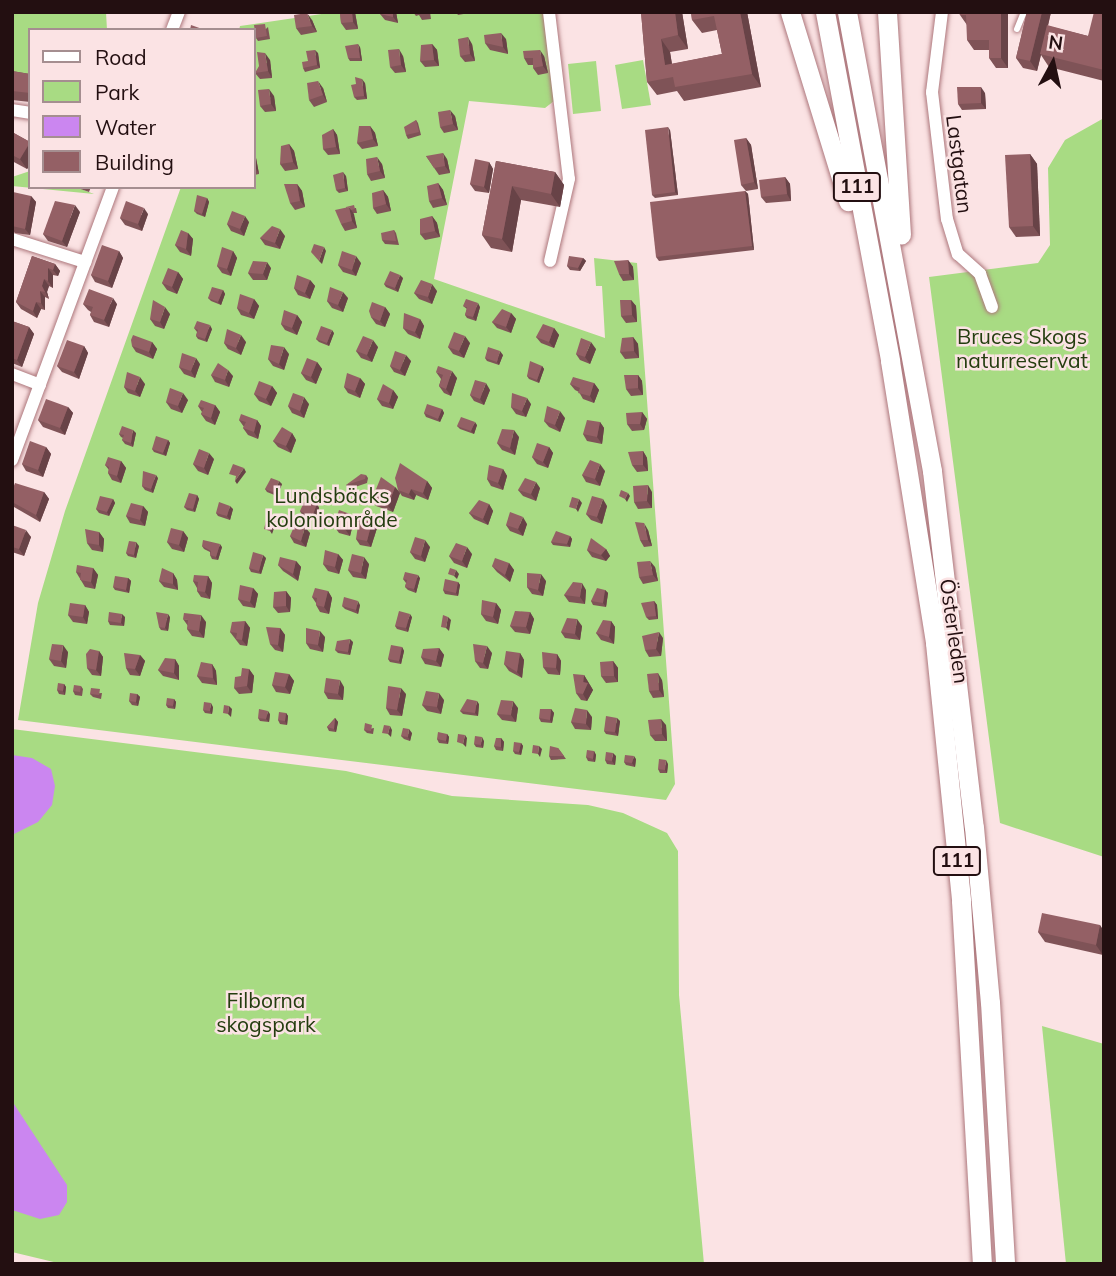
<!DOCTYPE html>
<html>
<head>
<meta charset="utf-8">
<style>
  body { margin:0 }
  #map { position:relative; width:1116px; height:1276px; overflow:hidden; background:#fbe3e4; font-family:Mulish,sans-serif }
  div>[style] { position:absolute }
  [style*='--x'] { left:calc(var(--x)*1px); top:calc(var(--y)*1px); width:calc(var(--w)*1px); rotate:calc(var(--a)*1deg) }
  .green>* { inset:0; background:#a8db83 }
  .water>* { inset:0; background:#cb86f0 }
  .roads { filter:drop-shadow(0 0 2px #ad777c) drop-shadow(0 0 2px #ad777c) }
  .lane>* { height:6px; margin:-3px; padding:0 3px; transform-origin:3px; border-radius:3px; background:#fff }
  .street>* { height:12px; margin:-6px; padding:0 6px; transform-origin:6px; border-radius:6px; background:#fff }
  .primary>* { height:19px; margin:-9.5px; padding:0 9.5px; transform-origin:9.5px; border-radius:9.5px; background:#fff }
  .wall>* { inset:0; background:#7f5357 }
  .shaded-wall>* { inset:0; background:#684347 }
  .building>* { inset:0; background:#946065 }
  span { translate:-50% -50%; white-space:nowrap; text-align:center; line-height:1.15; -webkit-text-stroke:5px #fbe3e4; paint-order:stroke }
  .shield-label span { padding:2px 5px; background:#fbe3e4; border:2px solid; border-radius:5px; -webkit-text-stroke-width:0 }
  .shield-label { font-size:19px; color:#230f11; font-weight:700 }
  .street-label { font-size:21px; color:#230f11 }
  .park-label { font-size:21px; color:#243d0f }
  .frame { position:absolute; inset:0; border:14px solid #230f11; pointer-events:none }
  .legend { position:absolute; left:28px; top:28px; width:228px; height:161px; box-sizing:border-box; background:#fbe3e4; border:2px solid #a58e90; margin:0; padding:9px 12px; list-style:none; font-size:21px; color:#230f11 }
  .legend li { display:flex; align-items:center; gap:14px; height:35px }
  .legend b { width:35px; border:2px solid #a58e90 }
  .north { position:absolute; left:1018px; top:28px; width:70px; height:70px; -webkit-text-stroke:5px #fbe3e4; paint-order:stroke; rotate:8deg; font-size:19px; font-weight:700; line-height:28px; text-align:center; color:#230f11 }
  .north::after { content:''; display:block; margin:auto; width:24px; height:32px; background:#230f11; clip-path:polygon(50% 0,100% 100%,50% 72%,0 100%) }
</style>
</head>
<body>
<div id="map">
  <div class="green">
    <div style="clip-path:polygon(12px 12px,106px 12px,107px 30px,30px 30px,30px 75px,12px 72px)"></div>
    <div style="clip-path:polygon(335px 12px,543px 12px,554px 101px,545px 108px,469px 101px,434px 279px,605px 338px,602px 286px,596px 286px,594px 258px,637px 263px,675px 784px,666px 800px,18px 720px,38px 603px,65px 511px,181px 187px,254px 187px,254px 30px,239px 30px,240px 26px)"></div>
    <div style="clip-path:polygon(643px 60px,651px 105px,622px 109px,615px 65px)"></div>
    <div style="clip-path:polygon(596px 61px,601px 111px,573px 114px,568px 64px)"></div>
    <div style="clip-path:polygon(1104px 118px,1104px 857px,1000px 823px,929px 277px,1038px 263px,1050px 245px,1048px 168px,1065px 140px)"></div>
    <div style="clip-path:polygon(30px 171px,30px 187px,76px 187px,94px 194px,12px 186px,12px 177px)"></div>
    <div style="clip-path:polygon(12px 729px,346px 771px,452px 796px,588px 805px,623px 813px,667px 833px,678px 851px,679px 995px,704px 1264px,62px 1264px,12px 1252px)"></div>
    <div style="clip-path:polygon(1042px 1026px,1104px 1044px,1104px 1264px,1066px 1264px)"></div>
  </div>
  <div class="water">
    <div style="clip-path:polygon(12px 755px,32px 758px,51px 769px,55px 786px,52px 805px,38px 822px,12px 835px)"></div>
    <div style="clip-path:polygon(12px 1101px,67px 1185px,67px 1202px,59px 1215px,40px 1219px,12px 1210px)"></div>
  </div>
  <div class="roads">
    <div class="lane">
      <div style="--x:1017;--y:29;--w:18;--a:-68"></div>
    </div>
    <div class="street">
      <div style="--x:549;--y:12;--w:168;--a:83.2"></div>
      <div style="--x:569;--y:179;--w:84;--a:103"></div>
      <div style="--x:942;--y:12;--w:81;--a:97.1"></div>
      <div style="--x:932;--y:92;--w:128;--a:83.3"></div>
      <div style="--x:947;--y:219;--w:37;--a:73"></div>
      <div style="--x:958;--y:254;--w:30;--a:42"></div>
      <div style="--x:980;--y:274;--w:35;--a:70"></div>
      <div style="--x:172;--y:30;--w:19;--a:-69"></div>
      <div style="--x:12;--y:110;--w:18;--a:9"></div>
      <div style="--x:12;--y:239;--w:77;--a:17.5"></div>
      <div style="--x:12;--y:374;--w:30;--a:21"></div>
      <div style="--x:12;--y:460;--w:291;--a:-69.7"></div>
    </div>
    <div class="primary">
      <div style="--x:790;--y:12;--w:198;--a:72.9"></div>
      <div style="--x:825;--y:12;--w:355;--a:79.4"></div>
      <div style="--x:890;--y:361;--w:286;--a:80.9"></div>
      <div style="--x:935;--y:643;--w:259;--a:84.2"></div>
      <div style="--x:961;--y:901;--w:364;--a:86.7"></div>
      <div style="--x:847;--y:12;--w:467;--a:79.5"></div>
      <div style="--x:932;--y:471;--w:358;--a:83.3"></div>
      <div style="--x:974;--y:827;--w:176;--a:84.8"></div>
      <div style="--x:990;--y:1002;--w:262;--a:86.7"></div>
      <div style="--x:887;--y:12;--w:223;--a:86.4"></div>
    </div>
  </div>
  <div class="wall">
    <div style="clip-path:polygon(340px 12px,355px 12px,358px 29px,346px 30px,341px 23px)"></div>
    <div style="clip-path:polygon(396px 12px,398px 23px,385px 20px,380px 14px)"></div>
    <div style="clip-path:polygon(413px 12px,430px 12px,431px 19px,422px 20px,419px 15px,416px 16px)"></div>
    <div style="clip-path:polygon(456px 12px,469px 12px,469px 13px,458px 15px)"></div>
    <div style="clip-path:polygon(641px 12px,682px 12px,688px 49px,670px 52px,672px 64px,722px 54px,717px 30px,702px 33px,692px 20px,691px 12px,747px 12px,761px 87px,684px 101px,677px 91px,657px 95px,647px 82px)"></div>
    <div style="clip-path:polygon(959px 12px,1008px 12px,1008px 68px,996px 68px,989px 58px,989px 50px,974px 50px,967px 40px,967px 25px,960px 15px)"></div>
    <div style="clip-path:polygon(1027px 12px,1051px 12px,1048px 26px,1088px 36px,1104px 12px,1104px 81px,1049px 67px,1041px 55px,1037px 71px,1023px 68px,1016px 58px)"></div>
    <div style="clip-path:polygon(312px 20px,317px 32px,301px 35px,296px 28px)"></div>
    <div style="clip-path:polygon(268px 27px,270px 39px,258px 41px,256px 38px)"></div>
    <div style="clip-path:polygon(506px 39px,508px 54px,490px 50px,485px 43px)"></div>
    <div style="clip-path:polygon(432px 44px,437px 50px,439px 66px,425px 67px,420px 61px)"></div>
    <div style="clip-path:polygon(472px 44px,475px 61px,465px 62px,460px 56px)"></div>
    <div style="clip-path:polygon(360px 47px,362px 61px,350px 61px,348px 58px)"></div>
    <div style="clip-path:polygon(318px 53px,320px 68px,305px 72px,303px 68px)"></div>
    <div style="clip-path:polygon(403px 56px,406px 72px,395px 73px,390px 67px)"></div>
    <div style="clip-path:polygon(544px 56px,548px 73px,538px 75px,533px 68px,533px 65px,528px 65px,524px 58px)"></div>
    <div style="clip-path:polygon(270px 60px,272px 78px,260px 79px,255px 73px)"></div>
    <div style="clip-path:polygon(12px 71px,30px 74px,30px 102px,12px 100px)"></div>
    <div style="clip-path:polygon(365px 83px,367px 99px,357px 100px,354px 97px)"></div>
    <div style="clip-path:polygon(323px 88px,327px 102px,314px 107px,309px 100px)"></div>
    <div style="clip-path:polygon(985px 93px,986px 109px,962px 110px,958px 104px)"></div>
    <div style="clip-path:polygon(274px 96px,276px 111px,265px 112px,260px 106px)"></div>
    <div style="clip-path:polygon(455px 116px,458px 130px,444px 133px,440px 127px)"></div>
    <div style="clip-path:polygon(416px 120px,418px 123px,421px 135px,408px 139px,406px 135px)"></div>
    <div style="clip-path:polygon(370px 126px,375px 133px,378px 146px,362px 149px,357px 143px)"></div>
    <div style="clip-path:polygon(333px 129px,337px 135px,340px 154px,328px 155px,323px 149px)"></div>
    <div style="clip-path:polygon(670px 130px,678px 195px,655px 198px,652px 195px)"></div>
    <div style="clip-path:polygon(12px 132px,30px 142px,30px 165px,27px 169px,12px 161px)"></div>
    <div style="clip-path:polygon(746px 138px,751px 145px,758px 189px,746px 191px,741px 185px)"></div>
    <div style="clip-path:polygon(289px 144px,294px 151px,298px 169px,285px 171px,280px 164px)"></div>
    <div style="clip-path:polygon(254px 154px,256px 158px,259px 174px,254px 175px)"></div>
    <div style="clip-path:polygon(1030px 154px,1037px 164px,1040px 236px,1016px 237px,1009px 227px)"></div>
    <div style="clip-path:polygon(426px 156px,447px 159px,450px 173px,439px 175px)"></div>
    <div style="clip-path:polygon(496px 161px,555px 172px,564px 185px,560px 207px,521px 200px,512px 252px,491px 248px,482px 235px)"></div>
    <div style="clip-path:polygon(489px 162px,493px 169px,489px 193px,475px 191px,470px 184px)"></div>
    <div style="clip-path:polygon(382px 164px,385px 178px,371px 181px,367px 174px)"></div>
    <div style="clip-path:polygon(346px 176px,348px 191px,339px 193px,336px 190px)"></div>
    <div style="clip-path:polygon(785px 177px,790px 184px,791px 201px,766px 203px,761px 197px)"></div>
    <div style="clip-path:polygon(438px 183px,443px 190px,447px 205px,433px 208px,429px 201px)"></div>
    <div style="clip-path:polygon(297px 184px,302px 191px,305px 207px,295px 210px,290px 203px)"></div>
    <div style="clip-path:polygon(75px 187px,91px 187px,89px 192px)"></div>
    <div style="clip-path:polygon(383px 190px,388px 197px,391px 211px,377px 214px,373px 208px)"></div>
    <div style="clip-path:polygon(745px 191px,748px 194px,754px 250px,659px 261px,656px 257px)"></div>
    <div style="clip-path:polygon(31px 196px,36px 202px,30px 235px,15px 233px,12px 229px,12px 199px)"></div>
    <div style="clip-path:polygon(207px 198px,209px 202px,205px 217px,197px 214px,194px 211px)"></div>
    <div style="clip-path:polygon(346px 208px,356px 208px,357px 213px,353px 213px,357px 228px,345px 231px,341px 224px)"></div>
    <div style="clip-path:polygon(80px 212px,67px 247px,48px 241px,43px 234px)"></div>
    <div style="clip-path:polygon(148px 214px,142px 231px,125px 225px,120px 218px)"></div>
    <div style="clip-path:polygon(432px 216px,437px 223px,440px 237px,425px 240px,420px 234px)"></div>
    <div style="clip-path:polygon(249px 222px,244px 236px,231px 231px,227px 224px)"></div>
    <div style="clip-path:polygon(394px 230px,396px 233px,399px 245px,385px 244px,382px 240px)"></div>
    <div style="clip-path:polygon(188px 233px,193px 239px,191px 256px,180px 252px,175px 245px)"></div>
    <div style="clip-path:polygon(285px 236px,280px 249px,265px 245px,260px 238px)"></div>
    <div style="clip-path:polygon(119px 251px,123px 258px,112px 288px,95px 282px,91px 275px)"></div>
    <div style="clip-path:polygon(233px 251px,237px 258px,231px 276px,222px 273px,217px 266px)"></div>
    <div style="clip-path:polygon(32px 256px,55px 264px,60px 271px,58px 276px,53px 275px,53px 288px,49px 286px,47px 292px,49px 299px,45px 297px,45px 310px,41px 309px,37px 318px,21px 309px,16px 302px)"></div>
    <div style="clip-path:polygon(583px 258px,586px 261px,580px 271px,570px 270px,567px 266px)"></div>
    <div style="clip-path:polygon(628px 260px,633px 267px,634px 280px,623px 281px,619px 274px)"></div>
    <div style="clip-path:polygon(361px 263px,356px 276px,343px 272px,338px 265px)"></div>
    <div style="clip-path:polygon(271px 268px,267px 280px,253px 280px,248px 273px)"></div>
    <div style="clip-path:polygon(178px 272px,183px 279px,177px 294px,167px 290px,162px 283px)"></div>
    <div style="clip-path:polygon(403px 278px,398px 292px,386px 287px,384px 284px)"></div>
    <div style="clip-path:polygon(310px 280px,315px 286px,310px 299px,298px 295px,294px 288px)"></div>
    <div style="clip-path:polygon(223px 290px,225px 294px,221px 305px,211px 301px,208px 298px)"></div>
    <div style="clip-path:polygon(437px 291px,432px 304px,419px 299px,414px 293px)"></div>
    <div style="clip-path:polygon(348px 298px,343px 312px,332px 308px,327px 301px)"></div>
    <div style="clip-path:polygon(254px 299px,259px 306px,254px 319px,241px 315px,237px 308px)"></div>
    <div style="clip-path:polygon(631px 300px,636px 306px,637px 322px,626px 323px,621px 316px)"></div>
    <div style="clip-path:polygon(83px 304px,117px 304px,109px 327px,94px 322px,90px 315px,91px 312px,88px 310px)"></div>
    <div style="clip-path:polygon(463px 306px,480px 307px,476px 321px,467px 318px,465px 315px,467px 309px)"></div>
    <div style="clip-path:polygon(385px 307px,390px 314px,385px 327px,376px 324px,371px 317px)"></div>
    <div style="clip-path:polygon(511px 313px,516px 319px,511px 333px,497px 328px,492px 322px)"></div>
    <div style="clip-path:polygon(170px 314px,164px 329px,155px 326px,150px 319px)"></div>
    <div style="clip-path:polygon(297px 315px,302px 322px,297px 335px,285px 330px,281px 324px)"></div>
    <div style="clip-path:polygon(420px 319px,424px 326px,420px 339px,408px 334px,403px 328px)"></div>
    <div style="clip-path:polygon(12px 321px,29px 327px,34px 334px,22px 367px,12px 363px)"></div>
    <div style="clip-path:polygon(194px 328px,212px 329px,207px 342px,198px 339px,196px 336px,197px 332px)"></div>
    <div style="clip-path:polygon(554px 328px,559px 335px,554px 348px,541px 343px,536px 337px)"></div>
    <div style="clip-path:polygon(334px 333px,329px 346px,319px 342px,316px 339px)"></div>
    <div style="clip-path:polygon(633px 337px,638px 344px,639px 358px,625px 359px,620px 352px)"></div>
    <div style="clip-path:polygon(152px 342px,157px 349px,153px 359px,136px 352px,132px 346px)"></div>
    <div style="clip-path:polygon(246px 342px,241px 355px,228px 349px,224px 343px)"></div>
    <div style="clip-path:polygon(470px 343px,464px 358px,453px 354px,448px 347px)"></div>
    <div style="clip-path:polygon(84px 346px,88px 353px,79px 379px,62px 372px,57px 366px)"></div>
    <div style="clip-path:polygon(378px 347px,372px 362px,361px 358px,356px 351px)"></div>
    <div style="clip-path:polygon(596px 349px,590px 364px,580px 360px,576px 354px)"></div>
    <div style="clip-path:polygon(289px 354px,284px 370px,273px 366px,268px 359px)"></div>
    <div style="clip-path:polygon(503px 355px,499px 365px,487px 361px,485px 358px)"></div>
    <div style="clip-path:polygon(411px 361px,405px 376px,394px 372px,390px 366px)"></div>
    <div style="clip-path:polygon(317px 362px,322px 369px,316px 384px,306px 380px,301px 373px)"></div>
    <div style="clip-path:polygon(200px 364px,195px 378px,184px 374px,179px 367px)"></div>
    <div style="clip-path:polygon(542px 366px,544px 369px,539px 383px,529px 379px,527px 376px)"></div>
    <div style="clip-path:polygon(436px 372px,457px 378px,451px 396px,444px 393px,439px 386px,441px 379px)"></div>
    <div style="clip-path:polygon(211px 375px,233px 376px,229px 387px,215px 382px)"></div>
    <div style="clip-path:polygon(638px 375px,642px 381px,643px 395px,631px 396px,626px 389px)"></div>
    <div style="clip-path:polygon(360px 378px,365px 384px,360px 398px,348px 393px,344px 387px)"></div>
    <div style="clip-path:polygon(594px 383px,599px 390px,594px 403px,583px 399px,579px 392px,575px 390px,570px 384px)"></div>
    <div style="clip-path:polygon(145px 384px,140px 397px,128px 393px,124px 387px)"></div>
    <div style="clip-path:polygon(272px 386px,277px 393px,271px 406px,259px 401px,254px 394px)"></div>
    <div style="clip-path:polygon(393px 390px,398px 397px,393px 409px,382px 406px,377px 399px)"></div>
    <div style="clip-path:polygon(490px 390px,484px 405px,474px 401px,470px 395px)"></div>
    <div style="clip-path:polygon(188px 400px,182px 413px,171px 409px,166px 402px)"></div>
    <div style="clip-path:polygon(309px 404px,304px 418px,292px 413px,288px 406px)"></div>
    <div style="clip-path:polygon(531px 404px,526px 417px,516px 414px,511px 407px)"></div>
    <div style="clip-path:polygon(215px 405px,220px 412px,215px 425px,206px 421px,201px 414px,202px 412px,198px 406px)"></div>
    <div style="clip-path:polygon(68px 407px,73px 413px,65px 435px,43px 427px,38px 420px)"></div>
    <div style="clip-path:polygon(442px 409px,444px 413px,440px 422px,426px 417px,424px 413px)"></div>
    <div style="clip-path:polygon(642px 412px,647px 419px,644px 430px,632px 431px,627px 424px)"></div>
    <div style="clip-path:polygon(565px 418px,560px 432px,549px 427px,544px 421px)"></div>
    <div style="clip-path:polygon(239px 420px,257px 420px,261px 426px,258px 439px,248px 435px,243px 428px,244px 427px)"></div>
    <div style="clip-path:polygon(600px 422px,604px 428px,602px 444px,587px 441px,583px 434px)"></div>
    <div style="clip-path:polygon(477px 425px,474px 434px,460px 429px,457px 426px)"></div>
    <div style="clip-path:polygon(136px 433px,133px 447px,125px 444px,122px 440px,123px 438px,121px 437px,119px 434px)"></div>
    <div style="clip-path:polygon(292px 433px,296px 440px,291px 453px,278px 447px,273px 441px)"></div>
    <div style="clip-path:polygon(519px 437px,515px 455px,502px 450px,497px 443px)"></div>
    <div style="clip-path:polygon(168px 440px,170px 443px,166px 456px,154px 452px,152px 449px)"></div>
    <div style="clip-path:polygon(46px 447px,51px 454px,43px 477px,26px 471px,22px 464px)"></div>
    <div style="clip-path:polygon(549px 447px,553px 453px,548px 468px,537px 464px,532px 457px)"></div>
    <div style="clip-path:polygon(643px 451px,647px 458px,648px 471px,637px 472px,632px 465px)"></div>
    <div style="clip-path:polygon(214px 459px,208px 475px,198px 471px,193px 464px)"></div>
    <div style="clip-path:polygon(121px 461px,126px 468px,121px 483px,112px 480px,108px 473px,109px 470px,105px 465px)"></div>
    <div style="clip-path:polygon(503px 469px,507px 476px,503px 490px,491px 486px,487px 479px)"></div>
    <div style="clip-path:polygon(605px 471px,600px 486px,586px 482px,582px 475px)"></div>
    <div style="clip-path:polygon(366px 475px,368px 478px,367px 483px,349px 489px,346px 485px)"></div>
    <div style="clip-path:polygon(158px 478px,153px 493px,145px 490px,142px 486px)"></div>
    <div style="clip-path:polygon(427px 481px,432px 488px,428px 500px,416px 495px,414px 500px,402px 496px,398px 490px)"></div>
    <div style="clip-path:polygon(282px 484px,277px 496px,267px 492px,265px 489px)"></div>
    <div style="clip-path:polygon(395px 487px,400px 493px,393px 512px,376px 506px,372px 499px)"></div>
    <div style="clip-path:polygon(540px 488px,536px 501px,523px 496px,518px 490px)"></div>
    <div style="clip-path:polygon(12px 491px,44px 492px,49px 499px,40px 522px,14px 507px,12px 505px)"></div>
    <div style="clip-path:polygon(652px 492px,652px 508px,638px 509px,634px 502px)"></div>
    <div style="clip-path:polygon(197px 495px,199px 499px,195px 512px,187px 510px,184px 507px)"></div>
    <div style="clip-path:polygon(113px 499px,115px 503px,109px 516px,99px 513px,96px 509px)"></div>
    <div style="clip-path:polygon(317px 504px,319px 508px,314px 520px,302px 515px,300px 511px)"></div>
    <div style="clip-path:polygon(489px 504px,493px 511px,488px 525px,474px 519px,469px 513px)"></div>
    <div style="clip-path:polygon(143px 506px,148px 512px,145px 526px,130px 523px,126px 516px)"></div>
    <div style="clip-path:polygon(607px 506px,602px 524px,591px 520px,586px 514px)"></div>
    <div style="clip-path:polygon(233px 509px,230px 520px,218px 516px,216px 513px)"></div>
    <div style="clip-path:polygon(354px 520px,350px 536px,339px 533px,334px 526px)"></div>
    <div style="clip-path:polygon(372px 522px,377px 528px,371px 547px,360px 545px,356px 539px)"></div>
    <div style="clip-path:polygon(527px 524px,523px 536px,510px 531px,506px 525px)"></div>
    <div style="clip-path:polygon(12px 525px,31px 537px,24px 556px,12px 552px)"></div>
    <div style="clip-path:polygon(648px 530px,652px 546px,644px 547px,640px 540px)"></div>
    <div style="clip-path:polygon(183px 531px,188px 538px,184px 552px,172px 549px,167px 542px)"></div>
    <div style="clip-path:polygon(99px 532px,104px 539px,103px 552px,92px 550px,87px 543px)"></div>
    <div style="clip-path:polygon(310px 533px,306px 547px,294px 543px,290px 536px)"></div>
    <div style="clip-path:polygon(570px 536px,572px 539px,570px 547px,553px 545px,551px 542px)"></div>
    <div style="clip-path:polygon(139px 546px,136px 558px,128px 556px,126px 553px)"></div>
    <div style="clip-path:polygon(202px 546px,222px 547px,218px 560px,212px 559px,210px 555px,210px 552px,204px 549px)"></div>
    <div style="clip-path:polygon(430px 547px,425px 562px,415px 559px,410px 552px)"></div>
    <div style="clip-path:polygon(606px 549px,610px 556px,606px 561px,592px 557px,587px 550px)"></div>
    <div style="clip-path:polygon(338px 554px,343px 560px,339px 574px,328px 571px,323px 564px)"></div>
    <div style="clip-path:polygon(472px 554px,467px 568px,454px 563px,449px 556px)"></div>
    <div style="clip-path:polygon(266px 558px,261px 574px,251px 572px,249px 568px)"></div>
    <div style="clip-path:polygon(296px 561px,301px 567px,298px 581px,283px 571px,278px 565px)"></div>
    <div style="clip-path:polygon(509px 563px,514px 570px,510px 582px,497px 572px,492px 566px)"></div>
    <div style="clip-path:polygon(369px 564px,366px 579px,353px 577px,348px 570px)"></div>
    <div style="clip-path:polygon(655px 567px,658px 581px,643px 584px,639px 577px)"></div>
    <div style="clip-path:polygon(93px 568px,98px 575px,95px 589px,85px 587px,76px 572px)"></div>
    <div style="clip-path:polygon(173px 573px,177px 580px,178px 590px,164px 587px,159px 581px)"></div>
    <div style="clip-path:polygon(208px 576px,212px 583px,210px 599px,201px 597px,197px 591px,197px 588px,193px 581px)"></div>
    <div style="clip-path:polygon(128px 578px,131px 581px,129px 593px,115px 590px,113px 587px)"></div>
    <div style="clip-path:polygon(420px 578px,416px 593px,408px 590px,405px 587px,406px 583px,403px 579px)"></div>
    <div style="clip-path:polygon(546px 581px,543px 596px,532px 594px,527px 587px)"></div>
    <div style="clip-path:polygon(458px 582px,460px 585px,458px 596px,445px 594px,443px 590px)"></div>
    <div style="clip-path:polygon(253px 588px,258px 594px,255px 608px,243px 606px,238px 599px)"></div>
    <div style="clip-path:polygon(586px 590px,585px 604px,569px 602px,564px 595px)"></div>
    <div style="clip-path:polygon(605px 590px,608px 593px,606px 607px,593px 605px,591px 601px)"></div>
    <div style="clip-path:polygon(286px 591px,291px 598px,290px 612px,278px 613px,273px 607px)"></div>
    <div style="clip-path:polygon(328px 591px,332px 598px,329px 614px,320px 612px,316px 605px,316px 603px,312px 597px)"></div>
    <div style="clip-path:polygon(654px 601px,657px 605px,658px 619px,649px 620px,646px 617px)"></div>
    <div style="clip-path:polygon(496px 603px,501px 610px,498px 624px,486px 621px,481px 614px)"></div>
    <div style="clip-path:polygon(85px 605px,89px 612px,87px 624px,73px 622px,68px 615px)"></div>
    <div style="clip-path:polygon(360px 605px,358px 614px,345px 609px,342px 606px)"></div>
    <div style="clip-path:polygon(530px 612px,534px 619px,530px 634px,515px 632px,510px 626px)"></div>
    <div style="clip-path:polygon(125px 617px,124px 626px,110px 625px,108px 621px)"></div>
    <div style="clip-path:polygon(170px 617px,168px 631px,161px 630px,159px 627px)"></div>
    <div style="clip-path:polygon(412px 617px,408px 632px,397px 629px,395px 626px)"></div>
    <div style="clip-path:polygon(183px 619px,206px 622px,204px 638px,192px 636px,187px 629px,188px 626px)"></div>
    <div style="clip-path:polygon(245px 621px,250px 628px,247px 646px,240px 645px,230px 632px)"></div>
    <div style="clip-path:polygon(611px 621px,615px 627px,614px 644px,601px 640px,596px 633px)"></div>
    <div style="clip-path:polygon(582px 626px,580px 640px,565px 638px,561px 632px)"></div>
    <div style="clip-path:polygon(280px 628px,285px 635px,283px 652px,275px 650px,270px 644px)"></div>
    <div style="clip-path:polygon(325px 637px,323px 652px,310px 649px,306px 643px)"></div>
    <div style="clip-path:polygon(663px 638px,661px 656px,649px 657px,645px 650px)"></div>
    <div style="clip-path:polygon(353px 642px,350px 655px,338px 653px,335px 650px)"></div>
    <div style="clip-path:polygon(402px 647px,404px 651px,401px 664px,390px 662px,388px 659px)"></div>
    <div style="clip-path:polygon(439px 648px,444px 655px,441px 667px,425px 664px,421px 657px)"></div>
    <div style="clip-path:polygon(99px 651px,103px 657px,101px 676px,92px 675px,87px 668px)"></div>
    <div style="clip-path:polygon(68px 652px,66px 668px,54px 666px,49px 659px)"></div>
    <div style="clip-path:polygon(492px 653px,488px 669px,480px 668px,475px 661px)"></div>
    <div style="clip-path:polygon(520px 653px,524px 660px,522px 678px,509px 671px,504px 664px)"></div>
    <div style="clip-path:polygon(557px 654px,561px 661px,560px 675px,548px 674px,543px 667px)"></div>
    <div style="clip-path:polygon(140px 655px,145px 661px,140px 676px,130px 675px,126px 668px)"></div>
    <div style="clip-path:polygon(175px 659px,179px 666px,179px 680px,163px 676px,158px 670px)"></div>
    <div style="clip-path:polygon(613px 661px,618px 668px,618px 682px,606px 683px,601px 676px)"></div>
    <div style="clip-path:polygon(212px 664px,216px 671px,217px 685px,202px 683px,197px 676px)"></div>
    <div style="clip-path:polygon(249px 669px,254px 676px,252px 693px,239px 694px,234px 688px,241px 676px)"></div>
    <div style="clip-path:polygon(289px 674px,294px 681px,290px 694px,276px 692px,272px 685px)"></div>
    <div style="clip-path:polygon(584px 675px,593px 690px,587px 701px,581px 700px,576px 693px)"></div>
    <div style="clip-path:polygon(662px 680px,664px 697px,653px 698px,649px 691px)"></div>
    <div style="clip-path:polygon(64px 684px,66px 687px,65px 695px,59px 694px,57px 690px)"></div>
    <div style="clip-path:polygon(81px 686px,83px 689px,82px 696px,75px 695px,73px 691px)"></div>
    <div style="clip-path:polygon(344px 687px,343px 700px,328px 699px,324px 692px)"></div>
    <div style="clip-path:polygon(102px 693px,101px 699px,93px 697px,90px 694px)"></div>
    <div style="clip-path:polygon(137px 694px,140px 697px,138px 706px,132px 705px,129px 701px)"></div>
    <div style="clip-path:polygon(406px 694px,402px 716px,390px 715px,386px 708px)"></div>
    <div style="clip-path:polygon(174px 699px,176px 702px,175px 709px,168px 708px,166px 705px)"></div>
    <div style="clip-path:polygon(444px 700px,441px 714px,427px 711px,422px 705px)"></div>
    <div style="clip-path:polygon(479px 704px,478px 716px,463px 714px,460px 711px)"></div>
    <div style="clip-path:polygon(213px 707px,212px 714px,205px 713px,203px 710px)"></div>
    <div style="clip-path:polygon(518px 708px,516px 722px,502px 720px,497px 714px)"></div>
    <div style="clip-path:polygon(551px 709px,554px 713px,552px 723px,541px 722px,539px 718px)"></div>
    <div style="clip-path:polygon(286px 713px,288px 716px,287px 725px,280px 724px,278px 720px)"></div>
    <div style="clip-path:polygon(270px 714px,269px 722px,260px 721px,258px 718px)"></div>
    <div style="clip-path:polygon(592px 717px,591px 730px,575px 729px,571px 722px)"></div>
    <div style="clip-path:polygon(335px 718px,338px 722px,336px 732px,329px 731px,327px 727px)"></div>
    <div style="clip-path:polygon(620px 721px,618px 736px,606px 734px,604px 731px)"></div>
    <div style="clip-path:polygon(666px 725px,667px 741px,655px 741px,650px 735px)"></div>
    <div style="clip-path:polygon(374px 728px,373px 734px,367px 733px,364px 730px)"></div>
    <div style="clip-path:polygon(412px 733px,410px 741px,404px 739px,401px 736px)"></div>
    <div style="clip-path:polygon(447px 734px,449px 737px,448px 744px,439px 743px,437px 739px)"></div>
    <div style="clip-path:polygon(501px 738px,504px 742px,503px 751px,496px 750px,494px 746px)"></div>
    <div style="clip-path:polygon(484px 741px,483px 748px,476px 747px,474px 744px)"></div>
    <div style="clip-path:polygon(521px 743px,523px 746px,521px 755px,515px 754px,513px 751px)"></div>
    <div style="clip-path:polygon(558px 748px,566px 759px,551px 760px,549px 756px)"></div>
    <div style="clip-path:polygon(594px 751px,596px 755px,595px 762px,588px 761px,586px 757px)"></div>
    <div style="clip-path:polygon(616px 756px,615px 765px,607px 764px,605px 760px)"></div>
    <div style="clip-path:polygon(636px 759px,635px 767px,626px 765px,624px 762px)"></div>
    <div style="clip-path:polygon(668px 764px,667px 773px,660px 773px,658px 769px)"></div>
    <div style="clip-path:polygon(1100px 925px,1103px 955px,1045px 942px,1038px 932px)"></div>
  </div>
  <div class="shaded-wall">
    <div style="clip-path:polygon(352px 12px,355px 13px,358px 29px,353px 22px)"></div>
    <div style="clip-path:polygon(393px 12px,396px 12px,398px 23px,393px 17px)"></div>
    <div style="clip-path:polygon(675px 12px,682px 12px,688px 49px,678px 35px)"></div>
    <div style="clip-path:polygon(740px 12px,747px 12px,761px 87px,752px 74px)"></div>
    <div style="clip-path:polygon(1001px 12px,1008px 12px,1008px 68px,1001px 58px)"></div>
    <div style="clip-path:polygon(1042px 12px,1051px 12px,1037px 71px,1030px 61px)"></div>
    <div style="clip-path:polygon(307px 13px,312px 20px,317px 32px,312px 26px)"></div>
    <div style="clip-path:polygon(501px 33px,506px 39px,508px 54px,503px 47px)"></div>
    <div style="clip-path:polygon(468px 37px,472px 44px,475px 61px,470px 54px)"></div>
    <div style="clip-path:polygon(661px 39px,670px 52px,674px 78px,665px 65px)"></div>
    <div style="clip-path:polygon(358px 44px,360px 47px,362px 61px,360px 58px)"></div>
    <div style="clip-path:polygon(432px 44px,437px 50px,439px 66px,434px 60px)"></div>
    <div style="clip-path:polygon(399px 49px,403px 56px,406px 72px,401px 65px)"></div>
    <div style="clip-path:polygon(315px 50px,318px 53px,320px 68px,317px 65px)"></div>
    <div style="clip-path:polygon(540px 50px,544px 56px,548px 73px,543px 66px)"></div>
    <div style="clip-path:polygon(265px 53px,270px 60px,272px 78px,268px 71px)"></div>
    <div style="clip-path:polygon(362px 79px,365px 83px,367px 99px,364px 96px)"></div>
    <div style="clip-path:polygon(318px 81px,323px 88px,327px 102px,323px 95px)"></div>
    <div style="clip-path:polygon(981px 87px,985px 93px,986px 109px,981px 103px)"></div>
    <div style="clip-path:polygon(269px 89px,274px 96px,276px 111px,271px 104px)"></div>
    <div style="clip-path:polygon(450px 110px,455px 116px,458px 130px,453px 124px)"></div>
    <div style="clip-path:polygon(370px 126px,375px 133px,378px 146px,373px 139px)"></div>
    <div style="clip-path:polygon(668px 127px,670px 130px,678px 195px,675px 192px)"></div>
    <div style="clip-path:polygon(333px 129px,337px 135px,340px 154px,336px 147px)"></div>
    <div style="clip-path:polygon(746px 138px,751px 145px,758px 189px,754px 182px)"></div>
    <div style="clip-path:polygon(30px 143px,30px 165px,27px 169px,20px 159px)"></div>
    <div style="clip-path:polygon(289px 144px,294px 151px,298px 169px,293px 162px)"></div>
    <div style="clip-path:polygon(443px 153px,447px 159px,450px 173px,445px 166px)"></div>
    <div style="clip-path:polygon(254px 154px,256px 158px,259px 174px,255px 167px)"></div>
    <div style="clip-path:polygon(1030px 154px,1037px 164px,1040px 236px,1033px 226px)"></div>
    <div style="clip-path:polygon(377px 157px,382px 164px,385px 178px,380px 171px)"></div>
    <div style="clip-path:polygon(489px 162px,493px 169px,489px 193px,484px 187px)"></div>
    <div style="clip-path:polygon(343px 172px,346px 176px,348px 191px,345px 188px)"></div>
    <div style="clip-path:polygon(555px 172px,564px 185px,560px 207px,551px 194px)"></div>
    <div style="clip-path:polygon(785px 177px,790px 184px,791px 201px,787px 194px)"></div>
    <div style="clip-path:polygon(438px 183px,443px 190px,447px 205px,442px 198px)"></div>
    <div style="clip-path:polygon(297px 184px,302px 191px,305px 207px,300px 201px)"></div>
    <div style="clip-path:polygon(512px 186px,521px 200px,512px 252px,502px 239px)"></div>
    <div style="clip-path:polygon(383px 190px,388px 197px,391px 211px,386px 204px)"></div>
    <div style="clip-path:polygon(745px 191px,748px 194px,754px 250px,752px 246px)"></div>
    <div style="clip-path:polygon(31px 196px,36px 202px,30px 235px,25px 229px)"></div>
    <div style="clip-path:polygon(207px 198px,209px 202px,205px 217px,202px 214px)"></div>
    <div style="clip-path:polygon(75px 205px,80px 212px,67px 247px,62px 241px)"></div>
    <div style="clip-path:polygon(349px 207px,354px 214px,357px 228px,352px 221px)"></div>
    <div style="clip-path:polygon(144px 208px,148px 214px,142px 231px,138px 224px)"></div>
    <div style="clip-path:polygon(245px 216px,249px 222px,244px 236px,240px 229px)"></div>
    <div style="clip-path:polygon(432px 216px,437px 223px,440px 237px,435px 231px)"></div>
    <div style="clip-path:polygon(280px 229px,285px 236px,280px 249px,275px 243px)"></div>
    <div style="clip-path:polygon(188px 233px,193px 239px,191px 256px,186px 249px)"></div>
    <div style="clip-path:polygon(324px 247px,326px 251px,322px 264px,319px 261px)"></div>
    <div style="clip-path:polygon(119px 251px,123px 258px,112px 288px,108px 281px)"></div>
    <div style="clip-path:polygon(233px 251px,237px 258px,231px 276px,227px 269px)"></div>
    <div style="clip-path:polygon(356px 256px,361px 263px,356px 276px,352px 270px)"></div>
    <div style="clip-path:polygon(583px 258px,586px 261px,580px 271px,578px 268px)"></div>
    <div style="clip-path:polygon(628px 260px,633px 267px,634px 280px,629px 274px)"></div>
    <div style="clip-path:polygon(267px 262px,271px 268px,267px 280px,263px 274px)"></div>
    <div style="clip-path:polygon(55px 264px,60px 271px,58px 276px,53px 270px)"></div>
    <div style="clip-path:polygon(48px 268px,53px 275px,53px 288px,48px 281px)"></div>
    <div style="clip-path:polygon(178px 272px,183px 279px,177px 294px,172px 287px)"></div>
    <div style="clip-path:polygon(400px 275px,403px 278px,398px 292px,395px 288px)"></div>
    <div style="clip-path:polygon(44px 279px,49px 286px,47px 292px,49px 299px,42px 286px)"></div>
    <div style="clip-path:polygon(310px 280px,315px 286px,310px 299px,305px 293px)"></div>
    <div style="clip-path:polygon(432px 284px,437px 291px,432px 304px,428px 297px)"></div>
    <div style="clip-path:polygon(223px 290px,225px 294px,221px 305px,218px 302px)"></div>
    <div style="clip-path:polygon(40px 291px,45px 297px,45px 310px,41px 303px)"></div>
    <div style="clip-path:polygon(343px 292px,348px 298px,343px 312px,338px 305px)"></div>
    <div style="clip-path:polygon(113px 298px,117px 304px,109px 327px,104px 320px)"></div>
    <div style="clip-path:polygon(254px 299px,259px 306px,254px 319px,249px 313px)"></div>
    <div style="clip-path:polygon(631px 300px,636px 306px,637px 322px,632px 315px)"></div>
    <div style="clip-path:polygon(36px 302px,41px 309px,37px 318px,33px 311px)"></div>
    <div style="clip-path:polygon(478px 303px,480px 307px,476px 321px,473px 317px)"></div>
    <div style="clip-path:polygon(165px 307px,170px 314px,164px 329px,160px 322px)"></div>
    <div style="clip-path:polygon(385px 307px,390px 314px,385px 327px,380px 321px)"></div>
    <div style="clip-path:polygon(511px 313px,516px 319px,511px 333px,506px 327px)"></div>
    <div style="clip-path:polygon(297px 315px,302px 322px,297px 335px,292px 328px)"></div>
    <div style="clip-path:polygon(420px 319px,424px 326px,420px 339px,415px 332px)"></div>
    <div style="clip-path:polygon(210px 325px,212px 329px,207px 342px,205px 339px)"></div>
    <div style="clip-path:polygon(29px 327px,34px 334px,22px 367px,17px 360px)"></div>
    <div style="clip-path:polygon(554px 328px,559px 335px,554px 348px,549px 342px)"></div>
    <div style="clip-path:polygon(332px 330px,334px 333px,329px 346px,327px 343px)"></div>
    <div style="clip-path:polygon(241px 335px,246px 342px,241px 355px,236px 348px)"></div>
    <div style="clip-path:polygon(465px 336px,470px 343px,464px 358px,459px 351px)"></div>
    <div style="clip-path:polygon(633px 337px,638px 344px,639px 358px,634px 351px)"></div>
    <div style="clip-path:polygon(373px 340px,378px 347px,372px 362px,367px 355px)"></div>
    <div style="clip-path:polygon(152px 342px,157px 349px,153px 359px,149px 352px)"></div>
    <div style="clip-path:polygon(591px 342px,596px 349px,590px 364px,585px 357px)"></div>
    <div style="clip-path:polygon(84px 346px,88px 353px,79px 379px,74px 372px)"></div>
    <div style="clip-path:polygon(284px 347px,289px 354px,284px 370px,279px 364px)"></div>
    <div style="clip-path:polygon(500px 351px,503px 355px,499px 365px,497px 362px)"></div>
    <div style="clip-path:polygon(406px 355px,411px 361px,405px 376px,400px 370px)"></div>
    <div style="clip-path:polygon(196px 358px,200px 364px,195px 378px,191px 371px)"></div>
    <div style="clip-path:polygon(317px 362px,322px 369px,316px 384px,311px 377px)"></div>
    <div style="clip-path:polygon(542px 366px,544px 369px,539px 383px,537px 380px)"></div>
    <div style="clip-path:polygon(228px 370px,233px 376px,229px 387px,225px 380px)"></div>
    <div style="clip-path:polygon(452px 371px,457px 378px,451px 396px,446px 389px)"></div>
    <div style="clip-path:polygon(638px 375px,642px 381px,643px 395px,638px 388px)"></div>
    <div style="clip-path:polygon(140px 377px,145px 384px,140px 397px,135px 391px)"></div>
    <div style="clip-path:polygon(360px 378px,365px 384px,360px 398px,355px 391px)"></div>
    <div style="clip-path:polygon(486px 383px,490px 390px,484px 405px,480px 399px)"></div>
    <div style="clip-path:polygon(594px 383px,599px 390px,594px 403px,590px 396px)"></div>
    <div style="clip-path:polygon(272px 386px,277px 393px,271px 406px,266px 399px)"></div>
    <div style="clip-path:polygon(393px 390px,398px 397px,393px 409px,389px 403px)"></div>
    <div style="clip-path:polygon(183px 393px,188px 400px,182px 413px,178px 406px)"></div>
    <div style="clip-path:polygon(304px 397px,309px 404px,304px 418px,300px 411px)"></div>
    <div style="clip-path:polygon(527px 398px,531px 404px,526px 417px,522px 411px)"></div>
    <div style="clip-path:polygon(215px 405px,220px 412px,215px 425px,211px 418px)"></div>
    <div style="clip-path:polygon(68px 407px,73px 413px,65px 435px,60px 428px)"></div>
    <div style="clip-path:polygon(442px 409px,444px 413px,440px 422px,438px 419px)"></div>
    <div style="clip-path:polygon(560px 411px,565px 418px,560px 432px,555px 425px)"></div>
    <div style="clip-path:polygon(642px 412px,647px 419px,644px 430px,640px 424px)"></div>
    <div style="clip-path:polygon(257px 420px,261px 426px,258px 439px,254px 432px)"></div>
    <div style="clip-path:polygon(475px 422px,477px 425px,474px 434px,471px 431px)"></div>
    <div style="clip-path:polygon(600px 422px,604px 428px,602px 444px,597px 437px)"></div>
    <div style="clip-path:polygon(133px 430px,136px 433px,133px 447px,131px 443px)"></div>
    <div style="clip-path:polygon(514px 430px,519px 437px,515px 455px,510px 448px)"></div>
    <div style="clip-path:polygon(292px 433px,296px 440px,291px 453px,286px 446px)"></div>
    <div style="clip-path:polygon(168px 440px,170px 443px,166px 456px,163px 453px)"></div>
    <div style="clip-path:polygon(46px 447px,51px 454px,43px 477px,38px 470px)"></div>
    <div style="clip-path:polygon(549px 447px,553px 453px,548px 468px,543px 462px)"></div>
    <div style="clip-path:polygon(643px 451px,647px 458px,648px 471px,643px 465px)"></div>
    <div style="clip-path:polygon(209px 453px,214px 459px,208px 475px,204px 468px)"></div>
    <div style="clip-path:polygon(121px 461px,126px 468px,121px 483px,117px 476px)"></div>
    <div style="clip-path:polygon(600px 464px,605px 471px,600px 486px,595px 479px)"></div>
    <div style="clip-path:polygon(244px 468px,246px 472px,237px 484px,235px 481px)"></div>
    <div style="clip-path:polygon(503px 469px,507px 476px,503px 490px,498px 483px)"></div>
    <div style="clip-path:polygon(156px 475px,158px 478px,153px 493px,151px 489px)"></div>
    <div style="clip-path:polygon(279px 481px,282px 484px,277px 496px,275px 493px)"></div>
    <div style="clip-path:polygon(427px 481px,432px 488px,428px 500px,423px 493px)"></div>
    <div style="clip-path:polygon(536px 482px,540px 488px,536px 501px,531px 494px)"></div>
    <div style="clip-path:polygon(648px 485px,652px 492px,652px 508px,647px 501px)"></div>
    <div style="clip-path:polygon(395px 487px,400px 493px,393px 512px,388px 506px)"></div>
    <div style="clip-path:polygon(411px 489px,416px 495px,414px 500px,409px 494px)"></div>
    <div style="clip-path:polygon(44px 492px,49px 499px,40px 522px,36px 515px)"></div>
    <div style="clip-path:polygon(628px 493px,630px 496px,627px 502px,625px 499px)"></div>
    <div style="clip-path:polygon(197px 495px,199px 499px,195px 512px,193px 509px)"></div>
    <div style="clip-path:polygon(113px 499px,115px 503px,109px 516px,107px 512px)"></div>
    <div style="clip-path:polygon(579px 499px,582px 503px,578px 512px,576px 509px)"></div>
    <div style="clip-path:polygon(603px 499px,607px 506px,602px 524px,597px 517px)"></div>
    <div style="clip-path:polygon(317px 504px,319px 508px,314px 520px,312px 517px)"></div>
    <div style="clip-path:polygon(489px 504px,493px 511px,488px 525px,483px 519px)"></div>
    <div style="clip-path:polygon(143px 506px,148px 512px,145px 526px,140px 520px)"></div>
    <div style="clip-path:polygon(230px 506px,233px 509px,230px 520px,227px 516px)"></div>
    <div style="clip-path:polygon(350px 514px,354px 520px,350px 536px,345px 529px)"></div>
    <div style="clip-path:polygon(523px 517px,527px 524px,523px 536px,518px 529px)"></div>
    <div style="clip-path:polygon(273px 519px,276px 523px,272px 534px,270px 531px)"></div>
    <div style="clip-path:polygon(372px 522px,377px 528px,371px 547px,367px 541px)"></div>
    <div style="clip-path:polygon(644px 523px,648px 530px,652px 546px,648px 540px)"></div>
    <div style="clip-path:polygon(305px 527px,310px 533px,306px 547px,301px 541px)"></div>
    <div style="clip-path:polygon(26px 530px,31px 537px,24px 556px,19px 549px)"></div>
    <div style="clip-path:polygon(183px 531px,188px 538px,184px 552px,179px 545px)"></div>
    <div style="clip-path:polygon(99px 532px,104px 539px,103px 552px,99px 545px)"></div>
    <div style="clip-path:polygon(570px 536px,572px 539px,570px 547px,567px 544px)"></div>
    <div style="clip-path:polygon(425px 540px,430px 547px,425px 562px,421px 556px)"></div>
    <div style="clip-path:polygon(136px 542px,139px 546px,136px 558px,134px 555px)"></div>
    <div style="clip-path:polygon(220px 544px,222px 547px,218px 560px,216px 557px)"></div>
    <div style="clip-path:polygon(467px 547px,472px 554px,467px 568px,462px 561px)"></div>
    <div style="clip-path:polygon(606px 549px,610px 556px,606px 561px,601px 555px)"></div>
    <div style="clip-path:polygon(338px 554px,343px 560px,339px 574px,335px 567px)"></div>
    <div style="clip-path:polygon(263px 555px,266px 558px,261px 574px,259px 571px)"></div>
    <div style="clip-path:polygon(364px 557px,369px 564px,366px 579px,361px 573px)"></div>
    <div style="clip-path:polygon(296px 561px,301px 567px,298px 581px,293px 574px)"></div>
    <div style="clip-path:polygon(650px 561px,655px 567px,658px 581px,653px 575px)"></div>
    <div style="clip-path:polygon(509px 563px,514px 570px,510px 582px,505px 575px)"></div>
    <div style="clip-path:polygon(93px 568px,98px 575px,95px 589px,91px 582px)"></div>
    <div style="clip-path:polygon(456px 570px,459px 574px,457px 579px,454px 576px)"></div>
    <div style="clip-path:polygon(173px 573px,177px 580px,178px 590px,173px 584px)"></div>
    <div style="clip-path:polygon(541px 574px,546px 581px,543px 596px,538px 590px)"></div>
    <div style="clip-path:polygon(418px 575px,420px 578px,416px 593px,414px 589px)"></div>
    <div style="clip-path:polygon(208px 576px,212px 583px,210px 599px,205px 592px)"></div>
    <div style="clip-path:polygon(128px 578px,131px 581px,129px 593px,126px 590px)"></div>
    <div style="clip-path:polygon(458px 582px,460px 585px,458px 596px,456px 593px)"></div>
    <div style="clip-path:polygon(582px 583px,586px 590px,585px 604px,580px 597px)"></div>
    <div style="clip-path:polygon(253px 588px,258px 594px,255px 608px,250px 602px)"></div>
    <div style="clip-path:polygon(605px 590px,608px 593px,606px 607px,603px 603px)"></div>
    <div style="clip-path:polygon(286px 591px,291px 598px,290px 612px,286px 606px)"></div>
    <div style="clip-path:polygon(328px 591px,332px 598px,329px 614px,324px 607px)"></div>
    <div style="clip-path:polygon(358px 601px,360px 605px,358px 614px,356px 610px)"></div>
    <div style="clip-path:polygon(654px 601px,657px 605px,658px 619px,656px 616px)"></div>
    <div style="clip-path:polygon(496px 603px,501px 610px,498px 624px,493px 617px)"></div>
    <div style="clip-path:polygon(85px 605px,89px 612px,87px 624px,83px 617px)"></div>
    <div style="clip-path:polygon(530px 612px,534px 619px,530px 634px,526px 627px)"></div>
    <div style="clip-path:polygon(122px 614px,125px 617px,124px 626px,121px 623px)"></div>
    <div style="clip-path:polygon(168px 614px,170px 617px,168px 631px,165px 628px)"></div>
    <div style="clip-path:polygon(410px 614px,412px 617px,408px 632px,406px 628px)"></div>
    <div style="clip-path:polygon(201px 615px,206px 622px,204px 638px,199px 631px)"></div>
    <div style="clip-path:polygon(448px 617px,451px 620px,449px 631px,446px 628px)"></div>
    <div style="clip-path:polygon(577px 619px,582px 626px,580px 640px,575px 634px)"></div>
    <div style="clip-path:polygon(245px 621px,250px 628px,247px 646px,242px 640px)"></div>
    <div style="clip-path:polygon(611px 621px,615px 627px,614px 644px,609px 637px)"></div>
    <div style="clip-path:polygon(280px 628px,285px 635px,283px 652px,278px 645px)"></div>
    <div style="clip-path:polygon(320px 631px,325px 637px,323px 652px,318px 645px)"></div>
    <div style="clip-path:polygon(659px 632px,663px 638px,661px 656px,656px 649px)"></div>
    <div style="clip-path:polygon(350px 639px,353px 642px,350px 655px,348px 652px)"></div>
    <div style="clip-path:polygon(63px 645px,68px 652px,66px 668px,61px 661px)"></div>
    <div style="clip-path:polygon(487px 646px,492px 653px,488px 669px,483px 663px)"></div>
    <div style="clip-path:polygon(402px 647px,404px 651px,401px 664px,399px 661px)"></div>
    <div style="clip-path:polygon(439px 648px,444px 655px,441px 667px,436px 661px)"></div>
    <div style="clip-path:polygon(99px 651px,103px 657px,101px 676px,96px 670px)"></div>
    <div style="clip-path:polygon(520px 653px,524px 660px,522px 678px,517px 672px)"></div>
    <div style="clip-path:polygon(557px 654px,561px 661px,560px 675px,556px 668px)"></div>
    <div style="clip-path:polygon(140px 655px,145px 661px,140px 676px,135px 669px)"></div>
    <div style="clip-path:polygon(175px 659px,179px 666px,179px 680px,174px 673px)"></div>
    <div style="clip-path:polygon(613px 661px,618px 668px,618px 682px,614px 676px)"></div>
    <div style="clip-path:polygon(212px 664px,216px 671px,217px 685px,213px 678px)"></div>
    <div style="clip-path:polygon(249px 669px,254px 676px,252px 693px,247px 686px)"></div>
    <div style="clip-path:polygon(658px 673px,662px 680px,664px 697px,659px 690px)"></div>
    <div style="clip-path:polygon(289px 674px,294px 681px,290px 694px,285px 687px)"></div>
    <div style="clip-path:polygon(584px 675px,593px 690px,587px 701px,583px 694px)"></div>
    <div style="clip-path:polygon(340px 680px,344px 687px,343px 700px,338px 694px)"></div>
    <div style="clip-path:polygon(64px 684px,66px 687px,65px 695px,63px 691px)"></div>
    <div style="clip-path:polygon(401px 688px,406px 694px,402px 716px,397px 710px)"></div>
    <div style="clip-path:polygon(439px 693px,444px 700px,441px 714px,437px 707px)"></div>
    <div style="clip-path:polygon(137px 694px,140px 697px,138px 706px,136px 702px)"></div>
    <div style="clip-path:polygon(174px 699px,176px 702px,175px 709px,173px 706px)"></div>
    <div style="clip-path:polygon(477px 701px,479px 704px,478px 716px,475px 713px)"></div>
    <div style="clip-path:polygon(513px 701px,518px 708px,516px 722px,511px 715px)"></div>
    <div style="clip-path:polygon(211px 703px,213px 707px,212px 714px,210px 711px)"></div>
    <div style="clip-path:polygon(229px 706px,232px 709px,231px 717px,228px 714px)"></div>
    <div style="clip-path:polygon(551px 709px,554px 713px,552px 723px,550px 720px)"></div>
    <div style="clip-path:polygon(587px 710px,592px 717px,591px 730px,586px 724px)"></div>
    <div style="clip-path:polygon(268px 711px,270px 714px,269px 722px,266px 719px)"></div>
    <div style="clip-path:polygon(286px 713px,288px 716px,287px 725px,285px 721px)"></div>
    <div style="clip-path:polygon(335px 718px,338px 722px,336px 732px,334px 729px)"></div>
    <div style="clip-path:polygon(617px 718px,620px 721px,618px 736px,615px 732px)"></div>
    <div style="clip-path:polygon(661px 719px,666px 725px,667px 741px,662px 734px)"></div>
    <div style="clip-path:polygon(390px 726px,392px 730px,391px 737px,388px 734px)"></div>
    <div style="clip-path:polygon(409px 729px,412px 733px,410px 741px,408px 737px)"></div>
    <div style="clip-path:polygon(447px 734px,449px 737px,448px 744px,446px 741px)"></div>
    <div style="clip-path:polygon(465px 735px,467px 738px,466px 747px,463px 744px)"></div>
    <div style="clip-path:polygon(482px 737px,484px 741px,483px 748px,481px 745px)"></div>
    <div style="clip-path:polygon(501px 738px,504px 742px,503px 751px,501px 747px)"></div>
    <div style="clip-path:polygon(521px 743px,523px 746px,521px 755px,519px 752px)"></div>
    <div style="clip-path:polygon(539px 746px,542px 749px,540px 757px,538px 754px)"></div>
    <div style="clip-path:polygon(594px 751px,596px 755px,595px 762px,593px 759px)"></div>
    <div style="clip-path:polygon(613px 753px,616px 756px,615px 765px,612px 761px)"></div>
    <div style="clip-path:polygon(634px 756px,636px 759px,635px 767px,632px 763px)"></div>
    <div style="clip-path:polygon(666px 760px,668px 764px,667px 773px,665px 770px)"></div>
    <div style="clip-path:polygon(1100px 925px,1104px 931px,1103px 955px,1096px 945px)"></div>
  </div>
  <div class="building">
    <div style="clip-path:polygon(340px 12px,352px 12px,353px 22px,341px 23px)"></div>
    <div style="clip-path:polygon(380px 12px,393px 12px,393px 17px,380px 14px)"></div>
    <div style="clip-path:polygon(641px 12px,675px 12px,678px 35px,661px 39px,665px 65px,722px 54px,714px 16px,692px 20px,691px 12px,740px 12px,752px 74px,675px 87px,673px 77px,647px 82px)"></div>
    <div style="clip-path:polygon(959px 12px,1001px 12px,1001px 58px,989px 58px,989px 40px,967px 40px,966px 15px,960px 15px)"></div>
    <div style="clip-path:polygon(1027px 12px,1042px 12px,1030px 61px,1016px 58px)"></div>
    <div style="clip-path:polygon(1094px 12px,1104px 12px,1104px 70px,1040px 54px,1047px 25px,1088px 36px)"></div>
    <div style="clip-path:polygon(307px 13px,312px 26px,296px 28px,294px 15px)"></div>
    <div style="clip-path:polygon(265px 24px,267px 36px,256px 38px,254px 25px)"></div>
    <div style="clip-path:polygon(191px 25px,205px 30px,190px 30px)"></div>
    <div style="clip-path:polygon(501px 33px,503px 47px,485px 43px,484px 35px)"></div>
    <div style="clip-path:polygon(468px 37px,470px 54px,460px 56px,458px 39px)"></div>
    <div style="clip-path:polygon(358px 44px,360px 58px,348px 58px,345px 46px)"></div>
    <div style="clip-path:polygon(432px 44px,434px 60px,420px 61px,421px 45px)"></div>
    <div style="clip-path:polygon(399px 49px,401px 65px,390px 67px,388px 50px)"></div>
    <div style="clip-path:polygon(315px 50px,317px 65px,303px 68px,302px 62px,308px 61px,306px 51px)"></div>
    <div style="clip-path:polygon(540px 50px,543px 66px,533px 68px,533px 58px,524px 58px,523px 51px)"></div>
    <div style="clip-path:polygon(257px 52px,265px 53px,268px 71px,255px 73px,259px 66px)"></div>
    <div style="clip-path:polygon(12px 71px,30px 74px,30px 93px,12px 91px)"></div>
    <div style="clip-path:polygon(355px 77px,362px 79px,364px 96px,354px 97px,351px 85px,356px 84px)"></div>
    <div style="clip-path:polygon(318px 81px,323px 95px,309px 100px,307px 83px)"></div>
    <div style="clip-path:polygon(957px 87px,981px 87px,981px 103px,958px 104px)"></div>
    <div style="clip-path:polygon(269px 89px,271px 104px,260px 106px,258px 90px)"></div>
    <div style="clip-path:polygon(450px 110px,453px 124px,440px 127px,438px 112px)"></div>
    <div style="clip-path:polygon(416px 120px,419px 132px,406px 135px,404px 127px)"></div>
    <div style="clip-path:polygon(359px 126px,370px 126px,373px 139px,357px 143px)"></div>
    <div style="clip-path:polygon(668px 127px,675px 192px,652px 195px,645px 130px)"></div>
    <div style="clip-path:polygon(333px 129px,336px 147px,323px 149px,322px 135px)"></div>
    <div style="clip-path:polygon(12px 132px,30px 142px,20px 159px,12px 155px)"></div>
    <div style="clip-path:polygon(746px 138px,754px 182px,741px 185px,734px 140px)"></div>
    <div style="clip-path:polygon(289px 144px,293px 162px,280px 164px,281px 146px)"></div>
    <div style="clip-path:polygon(443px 153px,445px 166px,434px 168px,426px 156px)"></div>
    <div style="clip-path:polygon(1030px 154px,1033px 226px,1009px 227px,1005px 155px)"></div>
    <div style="clip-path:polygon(377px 157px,380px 171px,367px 174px,366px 159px)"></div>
    <div style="clip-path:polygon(475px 159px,489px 162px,484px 187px,470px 184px)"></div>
    <div style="clip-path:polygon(496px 161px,555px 172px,551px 194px,512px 186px,502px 239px,482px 235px)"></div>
    <div style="clip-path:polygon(343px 172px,345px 188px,336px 190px,333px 175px)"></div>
    <div style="clip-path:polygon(785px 177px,787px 194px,761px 197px,759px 180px)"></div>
    <div style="clip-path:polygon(438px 183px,442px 198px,429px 201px,427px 186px)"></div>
    <div style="clip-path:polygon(284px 184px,297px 184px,300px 201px,290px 203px)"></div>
    <div style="clip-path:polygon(383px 190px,386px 204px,373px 208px,372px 193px)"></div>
    <div style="clip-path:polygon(745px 191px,752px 246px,656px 257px,650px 202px)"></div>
    <div style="clip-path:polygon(13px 192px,31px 196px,25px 229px,12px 226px)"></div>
    <div style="clip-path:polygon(197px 195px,207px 198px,202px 214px,194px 211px)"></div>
    <div style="clip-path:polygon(55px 201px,75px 205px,62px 241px,43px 234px)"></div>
    <div style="clip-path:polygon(126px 201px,144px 208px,138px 224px,120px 218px)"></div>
    <div style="clip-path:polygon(354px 205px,355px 209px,351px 210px,349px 207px,346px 208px,346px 207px)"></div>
    <div style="clip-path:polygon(349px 207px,352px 221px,341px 224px,335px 210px)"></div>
    <div style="clip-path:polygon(232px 211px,245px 216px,240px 229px,227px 224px)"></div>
    <div style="clip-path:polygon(432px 216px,435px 231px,420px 234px,420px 219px)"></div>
    <div style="clip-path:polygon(272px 226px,280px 229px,275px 243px,260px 238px)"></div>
    <div style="clip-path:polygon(181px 230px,188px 233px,186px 249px,175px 245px)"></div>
    <div style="clip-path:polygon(394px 230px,396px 241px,382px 240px,381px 233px)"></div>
    <div style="clip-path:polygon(314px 244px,324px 247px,319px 261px,311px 252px)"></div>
    <div style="clip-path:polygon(102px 245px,119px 251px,108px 281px,91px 275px)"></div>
    <div style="clip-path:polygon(222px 247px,233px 251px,227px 269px,217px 266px)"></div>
    <div style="clip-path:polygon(342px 251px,356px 256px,352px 270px,338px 265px)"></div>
    <div style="clip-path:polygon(32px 256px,55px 264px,53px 270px,48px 268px,48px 281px,44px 279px,42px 286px,45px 292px,40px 291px,41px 303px,36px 302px,33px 311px,16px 302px)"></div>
    <div style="clip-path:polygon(569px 256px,583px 258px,578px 268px,567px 266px)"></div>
    <div style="clip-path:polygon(628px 260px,629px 274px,619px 274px,614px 261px)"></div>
    <div style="clip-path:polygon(253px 261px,267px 262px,263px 274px,248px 273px)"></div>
    <div style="clip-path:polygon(168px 268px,178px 272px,172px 287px,162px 283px)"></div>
    <div style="clip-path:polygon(390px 271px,400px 275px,395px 288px,384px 284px)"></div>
    <div style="clip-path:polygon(297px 275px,310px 280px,305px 293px,294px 288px)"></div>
    <div style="clip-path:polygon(421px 280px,432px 284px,428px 297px,414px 293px)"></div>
    <div style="clip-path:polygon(212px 287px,223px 290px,218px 302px,208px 298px)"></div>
    <div style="clip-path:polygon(330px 287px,343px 292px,338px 305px,327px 301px)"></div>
    <div style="clip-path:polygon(89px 289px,113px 298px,104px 320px,90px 315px,93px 307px,83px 304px)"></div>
    <div style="clip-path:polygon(240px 294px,254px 299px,249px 313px,237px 308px)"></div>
    <div style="clip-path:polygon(466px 299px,478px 303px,473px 317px,465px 315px,467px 307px,463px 306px)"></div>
    <div style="clip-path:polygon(153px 300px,165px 307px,160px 322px,150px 319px)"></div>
    <div style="clip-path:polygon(620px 300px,631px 300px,632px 315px,621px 316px)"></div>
    <div style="clip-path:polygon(372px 302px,385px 307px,380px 321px,371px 317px,369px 311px)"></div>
    <div style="clip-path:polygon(502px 309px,511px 313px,506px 327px,492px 322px)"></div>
    <div style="clip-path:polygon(284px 310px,297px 315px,292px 328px,281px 324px)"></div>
    <div style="clip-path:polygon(404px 313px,420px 319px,415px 332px,403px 328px)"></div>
    <div style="clip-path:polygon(12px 321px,29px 327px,17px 360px,12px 358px)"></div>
    <div style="clip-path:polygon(197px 321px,210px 325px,205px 339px,196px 336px,198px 330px,194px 328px)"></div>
    <div style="clip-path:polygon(543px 324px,554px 328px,549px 342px,536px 337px)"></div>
    <div style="clip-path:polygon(321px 326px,332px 330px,327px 343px,316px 339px)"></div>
    <div style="clip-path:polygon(227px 329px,241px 335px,236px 348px,224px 343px)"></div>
    <div style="clip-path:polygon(454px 332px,465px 336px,459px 351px,448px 347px)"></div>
    <div style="clip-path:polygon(133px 335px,152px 342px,149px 352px,132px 346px,131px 340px)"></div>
    <div style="clip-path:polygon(363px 336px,373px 340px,367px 355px,356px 351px)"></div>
    <div style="clip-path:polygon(633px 337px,634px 351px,620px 352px,622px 338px)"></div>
    <div style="clip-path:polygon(581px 338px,591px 342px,585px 357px,576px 354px)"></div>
    <div style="clip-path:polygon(67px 340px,84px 346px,74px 372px,57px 366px)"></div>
    <div style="clip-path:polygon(271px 345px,284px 347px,279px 364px,268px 359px)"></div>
    <div style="clip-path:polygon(488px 347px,500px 351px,497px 362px,485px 358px)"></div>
    <div style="clip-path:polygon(395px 351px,406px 355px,400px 370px,390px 366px)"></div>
    <div style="clip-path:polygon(182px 353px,196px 358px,191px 371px,179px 367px)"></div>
    <div style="clip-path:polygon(307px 358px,317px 362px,311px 377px,301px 373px)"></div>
    <div style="clip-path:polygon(530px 361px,542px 366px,537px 380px,527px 376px)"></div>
    <div style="clip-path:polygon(218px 363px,228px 370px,225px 380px,211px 375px)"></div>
    <div style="clip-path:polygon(438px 366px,452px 371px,446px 389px,439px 386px,443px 375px,436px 372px)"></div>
    <div style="clip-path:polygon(127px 372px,140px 377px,135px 391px,124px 387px)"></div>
    <div style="clip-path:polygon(347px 373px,360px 378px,355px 391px,344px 387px)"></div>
    <div style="clip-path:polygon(624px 375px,638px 375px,638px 388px,626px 389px)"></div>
    <div style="clip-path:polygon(573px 377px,594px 383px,590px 396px,578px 393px,580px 388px,570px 384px)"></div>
    <div style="clip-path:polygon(475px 380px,486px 383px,480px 399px,470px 395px)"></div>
    <div style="clip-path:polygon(259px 381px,272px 386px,266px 399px,254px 394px)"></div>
    <div style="clip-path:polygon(383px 384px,393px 390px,389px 403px,377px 399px)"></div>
    <div style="clip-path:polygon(170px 388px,183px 393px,178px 406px,166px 402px)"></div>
    <div style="clip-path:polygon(293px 393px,304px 397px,300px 411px,288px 406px)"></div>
    <div style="clip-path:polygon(512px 393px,527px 398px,522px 411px,511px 407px)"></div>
    <div style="clip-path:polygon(46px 399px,68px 407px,60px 428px,38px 420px)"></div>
    <div style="clip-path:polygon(201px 400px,215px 405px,211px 418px,201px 414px,204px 408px,198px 406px)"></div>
    <div style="clip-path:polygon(427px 404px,442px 409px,438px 419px,424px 413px)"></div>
    <div style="clip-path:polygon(547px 406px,560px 411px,555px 425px,544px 421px)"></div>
    <div style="clip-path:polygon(642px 412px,640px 424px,627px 424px,626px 413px)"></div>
    <div style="clip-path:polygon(241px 414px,257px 420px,254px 432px,243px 428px,246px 422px,239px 420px)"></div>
    <div style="clip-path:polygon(461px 417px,475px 422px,471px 431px,457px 426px)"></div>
    <div style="clip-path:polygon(587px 420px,600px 422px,597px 437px,583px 434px)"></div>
    <div style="clip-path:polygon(122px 426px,133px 430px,131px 443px,122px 440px,124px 435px,119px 434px)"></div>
    <div style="clip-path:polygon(282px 427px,292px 433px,286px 446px,273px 441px)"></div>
    <div style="clip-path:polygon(502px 429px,514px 430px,510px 448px,497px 443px)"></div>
    <div style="clip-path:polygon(156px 436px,168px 440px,163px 453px,152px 449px)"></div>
    <div style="clip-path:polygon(30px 441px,46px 447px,38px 470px,22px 464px)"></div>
    <div style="clip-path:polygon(537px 443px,549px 447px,543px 462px,532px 457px)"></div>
    <div style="clip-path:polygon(199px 449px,209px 453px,204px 468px,193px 464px)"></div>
    <div style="clip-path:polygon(643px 451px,643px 465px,632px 465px,628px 452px)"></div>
    <div style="clip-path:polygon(108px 457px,121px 461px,117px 476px,108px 473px,109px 467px,105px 465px)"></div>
    <div style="clip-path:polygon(590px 460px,600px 464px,595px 479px,582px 475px)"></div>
    <div style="clip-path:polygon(400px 463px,427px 481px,423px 493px,411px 489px,409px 494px,398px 490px,395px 478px)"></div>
    <div style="clip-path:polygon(233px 464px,244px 468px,235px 481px,236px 476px,229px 474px)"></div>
    <div style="clip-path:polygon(489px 465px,503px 469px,498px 483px,487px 479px)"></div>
    <div style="clip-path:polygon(143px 471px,156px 475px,151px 489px,142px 486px)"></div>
    <div style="clip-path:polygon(361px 474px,366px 475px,365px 479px,346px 485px)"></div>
    <div style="clip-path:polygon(381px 477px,395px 487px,388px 506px,372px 499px)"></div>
    <div style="clip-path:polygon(271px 478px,279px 481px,275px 493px,265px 489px)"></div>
    <div style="clip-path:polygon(525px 478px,536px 482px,531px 494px,518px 490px)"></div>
    <div style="clip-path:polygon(15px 483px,44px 492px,36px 515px,12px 502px,12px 491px)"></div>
    <div style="clip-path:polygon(648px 485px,647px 501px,634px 502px,633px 486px)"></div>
    <div style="clip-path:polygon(621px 490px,628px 493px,625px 499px,619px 496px)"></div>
    <div style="clip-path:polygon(189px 493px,197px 495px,193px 509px,184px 507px)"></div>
    <div style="clip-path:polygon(100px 496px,113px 499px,107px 512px,96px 509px)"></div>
    <div style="clip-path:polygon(592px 496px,603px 499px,597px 517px,586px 514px)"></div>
    <div style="clip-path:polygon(572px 497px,579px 499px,576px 509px,569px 507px)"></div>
    <div style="clip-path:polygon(479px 500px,489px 504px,483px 519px,469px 513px)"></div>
    <div style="clip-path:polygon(219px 502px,230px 506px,227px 516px,216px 513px)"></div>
    <div style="clip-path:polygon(304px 502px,317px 504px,312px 517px,300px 511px)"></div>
    <div style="clip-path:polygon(131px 503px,143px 506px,140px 520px,126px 516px)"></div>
    <div style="clip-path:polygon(339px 510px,350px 514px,345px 529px,334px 526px)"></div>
    <div style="clip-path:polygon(510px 512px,523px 517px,518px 529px,506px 525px)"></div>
    <div style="clip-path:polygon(267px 517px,273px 519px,270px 531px,264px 529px)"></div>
    <div style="clip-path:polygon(359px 519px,372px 522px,367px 541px,356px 539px)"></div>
    <div style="clip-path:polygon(296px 522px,305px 527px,301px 541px,290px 536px)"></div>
    <div style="clip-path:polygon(635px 522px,644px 523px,648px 540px,640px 540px)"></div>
    <div style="clip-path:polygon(12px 525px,26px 530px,19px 549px,12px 547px)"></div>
    <div style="clip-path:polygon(171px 528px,183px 531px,179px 545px,167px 542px)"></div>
    <div style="clip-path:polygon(85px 529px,99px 532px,99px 545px,87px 543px)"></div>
    <div style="clip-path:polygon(556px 531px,570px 536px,567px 544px,551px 542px)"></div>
    <div style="clip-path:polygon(415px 537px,425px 540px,421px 556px,410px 552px)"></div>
    <div style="clip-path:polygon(591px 538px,606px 549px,601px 555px,587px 550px)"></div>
    <div style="clip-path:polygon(203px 540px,220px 544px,216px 557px,210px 555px,211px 551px,202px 546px)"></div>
    <div style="clip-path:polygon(129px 541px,136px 542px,134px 555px,126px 553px)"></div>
    <div style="clip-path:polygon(456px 543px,467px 547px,462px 561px,449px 556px)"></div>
    <div style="clip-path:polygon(325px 550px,338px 554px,335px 567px,323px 564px)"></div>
    <div style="clip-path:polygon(253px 552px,263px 555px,259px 571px,249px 568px)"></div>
    <div style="clip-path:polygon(352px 554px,364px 557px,361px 573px,348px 570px)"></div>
    <div style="clip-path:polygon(280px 557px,296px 561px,293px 574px,278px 565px)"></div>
    <div style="clip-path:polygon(495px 558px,509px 563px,505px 575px,492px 566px)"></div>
    <div style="clip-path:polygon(650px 561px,653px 575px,639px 577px,637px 562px)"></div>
    <div style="clip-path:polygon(77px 565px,93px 568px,91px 582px,80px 580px,81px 573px,76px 572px)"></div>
    <div style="clip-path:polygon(162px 568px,173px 573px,173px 584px,159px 581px)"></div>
    <div style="clip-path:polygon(450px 568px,456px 570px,454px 576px,448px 574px)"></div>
    <div style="clip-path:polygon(405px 572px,418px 575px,414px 589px,405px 587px,407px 580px,403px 579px)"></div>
    <div style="clip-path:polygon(527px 573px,541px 574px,538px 590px,527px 587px)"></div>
    <div style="clip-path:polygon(194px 575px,208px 576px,205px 592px,197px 591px,198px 582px,193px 581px)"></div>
    <div style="clip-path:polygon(115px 576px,128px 578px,126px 590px,113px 587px)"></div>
    <div style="clip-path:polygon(445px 579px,458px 582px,456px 593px,443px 590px)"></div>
    <div style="clip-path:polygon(573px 582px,582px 583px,580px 597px,564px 595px)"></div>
    <div style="clip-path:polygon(240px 585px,253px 588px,250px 602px,238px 599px)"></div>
    <div style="clip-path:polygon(315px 588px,328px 591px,324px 607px,316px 605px,317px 598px,312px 597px)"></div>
    <div style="clip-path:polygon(597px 588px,605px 590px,603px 603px,591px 601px)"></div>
    <div style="clip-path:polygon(286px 591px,286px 606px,273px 607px,274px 592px)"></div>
    <div style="clip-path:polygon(344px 597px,358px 601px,356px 610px,342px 606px)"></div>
    <div style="clip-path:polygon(482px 600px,496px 603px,493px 617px,481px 614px)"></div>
    <div style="clip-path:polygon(654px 601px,656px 616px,646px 617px,641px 603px)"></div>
    <div style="clip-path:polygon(70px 603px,85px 605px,83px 617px,68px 615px)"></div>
    <div style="clip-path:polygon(399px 611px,410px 614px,406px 628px,395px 626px)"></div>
    <div style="clip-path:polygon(515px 611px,530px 612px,526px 627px,510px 626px)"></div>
    <div style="clip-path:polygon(109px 612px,122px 614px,121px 623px,108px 621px)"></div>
    <div style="clip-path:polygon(156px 612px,168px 614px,165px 628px,159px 627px)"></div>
    <div style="clip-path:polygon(184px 613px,201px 615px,199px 631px,187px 629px,188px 620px,183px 619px)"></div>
    <div style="clip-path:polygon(443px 615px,448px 617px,446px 628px,441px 627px)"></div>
    <div style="clip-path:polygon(567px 618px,577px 619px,575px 634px,561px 632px)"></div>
    <div style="clip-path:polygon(603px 620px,611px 621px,609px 637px,596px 633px)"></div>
    <div style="clip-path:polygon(245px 621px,242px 640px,236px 639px,237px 633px,230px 632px,232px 622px)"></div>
    <div style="clip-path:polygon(266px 627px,280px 628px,278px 645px,270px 644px)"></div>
    <div style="clip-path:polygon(306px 628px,320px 631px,318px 645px,306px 643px)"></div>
    <div style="clip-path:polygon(659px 632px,656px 649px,645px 650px,642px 636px)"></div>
    <div style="clip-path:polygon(350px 639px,348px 652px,335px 650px,337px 641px)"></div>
    <div style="clip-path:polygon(52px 644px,63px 645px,61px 661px,49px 659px)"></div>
    <div style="clip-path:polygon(473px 644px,487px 646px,483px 663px,475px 661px)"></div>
    <div style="clip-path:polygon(391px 645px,402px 647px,399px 661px,388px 659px)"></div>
    <div style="clip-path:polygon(439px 648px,436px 661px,421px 657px,423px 649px)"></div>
    <div style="clip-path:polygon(90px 649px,99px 651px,96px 670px,87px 668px,86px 654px)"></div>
    <div style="clip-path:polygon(506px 651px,520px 653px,517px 672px,504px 664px)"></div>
    <div style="clip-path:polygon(542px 652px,557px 654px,556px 668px,543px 667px)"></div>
    <div style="clip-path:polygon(124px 653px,140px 655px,135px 669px,126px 668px)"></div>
    <div style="clip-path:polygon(165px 658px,175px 659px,174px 673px,158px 670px)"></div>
    <div style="clip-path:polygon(613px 661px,614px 676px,601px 676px,600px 662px)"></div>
    <div style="clip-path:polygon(201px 662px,212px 664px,213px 678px,197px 676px)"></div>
    <div style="clip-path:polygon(242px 668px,249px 669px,247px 686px,234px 688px,235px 677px,241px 676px)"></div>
    <div style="clip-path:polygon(275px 672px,289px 674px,285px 687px,272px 685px)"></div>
    <div style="clip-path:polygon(658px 673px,659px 690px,649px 691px,647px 674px)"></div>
    <div style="clip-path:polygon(573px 674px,584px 675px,583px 682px,588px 683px,583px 694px,576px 693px)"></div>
    <div style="clip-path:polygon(326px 678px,340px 680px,338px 694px,324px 692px)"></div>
    <div style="clip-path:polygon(58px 683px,64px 684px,63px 691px,57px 690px)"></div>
    <div style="clip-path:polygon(74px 685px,81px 686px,80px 692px,73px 691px)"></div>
    <div style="clip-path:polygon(388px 686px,401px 688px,397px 710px,386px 708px)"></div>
    <div style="clip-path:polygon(91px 688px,100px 689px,99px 695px,90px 694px)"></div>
    <div style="clip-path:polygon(426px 691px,439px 693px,437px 707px,422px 705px)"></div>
    <div style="clip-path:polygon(130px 693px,137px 694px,136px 702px,129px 701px)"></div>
    <div style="clip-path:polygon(167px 698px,174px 699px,173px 706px,166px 705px)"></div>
    <div style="clip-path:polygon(467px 699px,477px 701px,475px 713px,460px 711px)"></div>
    <div style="clip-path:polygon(501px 700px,513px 701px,511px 715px,497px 714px)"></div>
    <div style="clip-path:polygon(204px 702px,211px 703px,210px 711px,203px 710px)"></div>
    <div style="clip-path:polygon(224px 705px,229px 706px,228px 714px,223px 713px)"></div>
    <div style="clip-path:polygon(575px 708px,587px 710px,586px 724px,571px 722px)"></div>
    <div style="clip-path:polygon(259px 709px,268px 711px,266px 719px,258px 718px)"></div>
    <div style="clip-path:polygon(540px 709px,551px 709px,550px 720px,539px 718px)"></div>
    <div style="clip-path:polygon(279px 712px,286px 713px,285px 721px,278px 720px)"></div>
    <div style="clip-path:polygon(606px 716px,617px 718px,615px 732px,604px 731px)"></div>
    <div style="clip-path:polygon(335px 718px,334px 729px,327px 727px)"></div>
    <div style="clip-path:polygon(661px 719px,662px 734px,650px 735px,648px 720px)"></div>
    <div style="clip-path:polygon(365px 723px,372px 725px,371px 731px,364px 730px)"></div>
    <div style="clip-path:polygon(384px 725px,390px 726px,388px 734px,382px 733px)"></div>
    <div style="clip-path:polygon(403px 728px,409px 729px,408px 737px,401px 736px)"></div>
    <div style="clip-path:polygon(438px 732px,447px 734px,446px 741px,437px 739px)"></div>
    <div style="clip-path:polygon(458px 734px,465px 735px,463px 744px,457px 742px)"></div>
    <div style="clip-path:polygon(475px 736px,482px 737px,481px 745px,474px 744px)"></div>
    <div style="clip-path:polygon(496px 738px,501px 738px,501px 747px,494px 746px)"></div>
    <div style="clip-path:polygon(514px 742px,521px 743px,519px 752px,513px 751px)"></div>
    <div style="clip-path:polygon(533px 745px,539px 746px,538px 754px,532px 753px)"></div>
    <div style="clip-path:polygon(550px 746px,558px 748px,564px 756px,549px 756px)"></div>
    <div style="clip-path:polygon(587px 750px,594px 751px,593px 759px,586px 757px)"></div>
    <div style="clip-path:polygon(606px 752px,613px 753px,612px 761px,605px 760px)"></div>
    <div style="clip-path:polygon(625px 755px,634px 756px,632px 763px,624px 762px)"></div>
    <div style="clip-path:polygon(659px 759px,666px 760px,665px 770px,658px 769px)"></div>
    <div style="clip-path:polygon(1042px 913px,1100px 925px,1096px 945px,1038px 932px)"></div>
  </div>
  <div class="shield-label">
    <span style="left:857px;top:187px">111</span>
    <span style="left:957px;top:861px">111</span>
  </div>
  <div class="street-label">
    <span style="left:960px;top:164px;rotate:83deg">Lastgatan</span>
    <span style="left:955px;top:631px;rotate:82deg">Österleden</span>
  </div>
  <div class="park-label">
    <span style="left:1022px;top:348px">Bruces Skogs<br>naturreservat</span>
    <span style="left:332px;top:507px">Lundsbäcks<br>koloniområde</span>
    <span style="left:266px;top:1012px">Filborna<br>skogspark</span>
  </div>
  <div class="frame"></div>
  <ul class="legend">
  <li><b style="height:9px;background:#fff"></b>Road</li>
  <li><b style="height:19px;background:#a8db83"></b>Park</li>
  <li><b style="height:19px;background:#cb86f0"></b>Water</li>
  <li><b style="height:19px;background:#946065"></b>Building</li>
  </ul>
  <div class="north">N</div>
</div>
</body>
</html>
